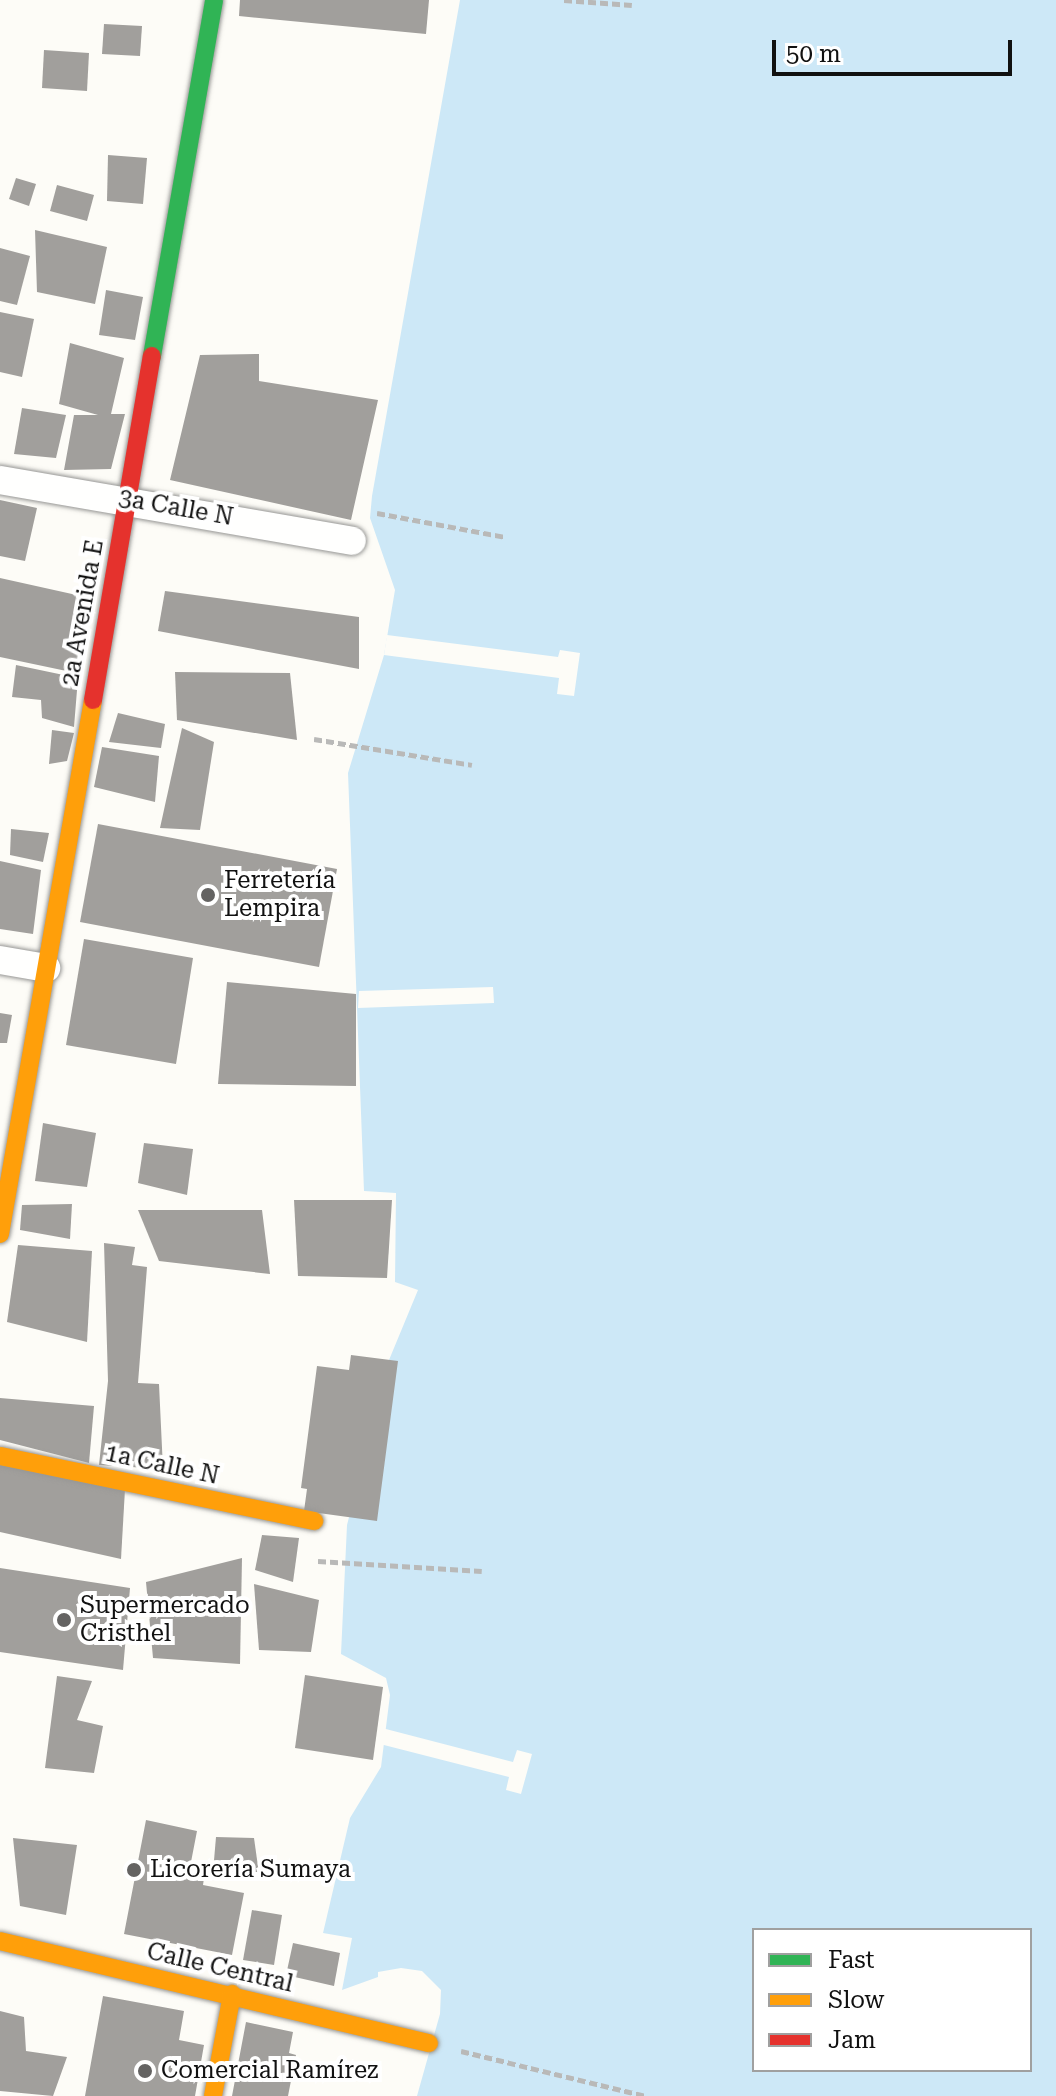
<!DOCTYPE html>
<html>
<head>
<meta charset="utf-8">
<style>
  body { margin:0 }
  #map { position:relative; width:1056px; height:2096px; overflow:hidden; background:#fdfcf7; font-family:"Roboto Serif",serif }
  div>[style] { position:absolute }
  [style*='--x'] { left:calc(var(--x)*1px); top:calc(var(--y)*1px); width:calc(var(--w)*1px); rotate:calc(var(--a)*1deg) }
  .water>* { inset:0; background:#cde8f7 }
  .pier>* { inset:0; background:#fdfcf7 }
  .building>* { inset:0; background:#a19f9c }
  .path>* { height:5px; margin-top:-2.5px; transform-origin:0; background:repeating-linear-gradient(90deg,#b9b9b8 0 8px,transparent 0 12px) }
  .roads { filter:drop-shadow(0 0 2px #979795) drop-shadow(0 0 2px #979795) }
  .street>* { height:28px; margin:-14px; padding:0 14px; transform-origin:14px; border-radius:14px; background:#fffffe }
  .fast>* { height:18px; margin:-9px; padding:0 9px; transform-origin:9px; border-radius:9px; background:#30b455 }
  .slow>* { height:18px; margin:-9px; padding:0 9px; transform-origin:9px; border-radius:9px; background:#ff9f0a }
  .jam>* { height:18px; margin:-9px; padding:0 9px; transform-origin:9px; border-radius:9px; background:#e5322d }
  .dots>* { width:22px; height:22px; translate:-50% -50%; box-sizing:border-box; border:4px solid #fff; border-radius:50% }
  span { translate:-50% -50%; white-space:nowrap; text-align:center; line-height:1.15; -webkit-text-stroke:8px #fff; paint-order:stroke }
  .street-label { font-size:24px; color:#111 }
  .poi-label { font-size:24px; color:#111 }
  .left { translate:0 -50%; text-align:left }
  .legend { position:absolute; left:752px; top:1928px; width:280px; height:144px; box-sizing:border-box; background:#fff; border:2px solid #a0a0a0; margin:0; padding:10px 14px; list-style:none; font-size:24px; color:#111 }
  .legend li { display:flex; align-items:center; gap:16px; height:40px }
  .legend b { width:40px; border:2px solid #a0a0a0 }
  .scale { position:absolute; left:772px; top:40px; width:240px; height:36px; box-sizing:border-box; border:4px solid #111; border-top:0; padding-left:10px; font-size:24px; line-height:28px; white-space:nowrap; color:#111; -webkit-text-stroke:6px #fff; paint-order:stroke }
</style>
</head>
<body>
<div id="map">
  <div class="water">
    <div style="clip-path:polygon(evenodd,460px 0,1056px 0,1056px 2096px,417px 2096px,440px 2014px,441px 1990px,422px 1971px,401px 1968px,378px 1972px,378px 1977px,342px 1990px,352px 1938px,323px 1933px,350px 1818px,381px 1767px,390px 1695px,386px 1678px,341px 1654px,347px 1525px,389px 1360px,418px 1290px,395px 1282px,396px 1193px,364px 1191px,348px 773px,384px 655px,395px 590px,370px 518px,372px 496px,460px 0,754px 1930px,1030px 1930px,1030px 2070px,754px 2070px,754px 1930px)"></div>
  </div>
  <div class="pier">
    <div style="clip-path:polygon(387px 635px,558px 657px,560px 650px,580px 653px,574px 696px,557px 694px,559px 678px,384px 655px)"></div>
    <div style="clip-path:polygon(493px 987px,494px 1003px,358px 1008px,359px 991px)"></div>
    <div style="clip-path:polygon(382px 1728px,513px 1762px,517px 1750px,532px 1754px,521px 1794px,506px 1790px,509px 1777px,380px 1744px)"></div>
  </div>
  <div class="building">
    <div style="clip-path:polygon(240px 0,429px 0,426px 34px,239px 16px)"></div>
    <div style="clip-path:polygon(104px 24px,142px 26px,140px 56px,102px 54px)"></div>
    <div style="clip-path:polygon(44px 50px,89px 53px,87px 91px,42px 88px)"></div>
    <div style="clip-path:polygon(108px 155px,147px 158px,143px 204px,107px 201px)"></div>
    <div style="clip-path:polygon(16px 178px,36px 184px,29px 206px,9px 199px)"></div>
    <div style="clip-path:polygon(57px 185px,94px 195px,87px 221px,50px 211px)"></div>
    <div style="clip-path:polygon(35px 230px,107px 247px,95px 304px,37px 292px)"></div>
    <div style="clip-path:polygon(0 248px,30px 256px,17px 305px,0 301px)"></div>
    <div style="clip-path:polygon(106px 290px,143px 297px,135px 340px,99px 335px)"></div>
    <div style="clip-path:polygon(0 312px,34px 319px,22px 377px,0 372px)"></div>
    <div style="clip-path:polygon(70px 343px,124px 358px,111px 414px,125px 414px,111px 469px,64px 470px,74px 415px,98px 415px,59px 404px)"></div>
    <div style="clip-path:polygon(259px 354px,259px 381px,378px 400px,351px 520px,170px 480px,200px 355px)"></div>
    <div style="clip-path:polygon(22px 408px,66px 415px,56px 458px,14px 454px)"></div>
    <div style="clip-path:polygon(0 500px,37px 508px,25px 561px,0 556px)"></div>
    <div style="clip-path:polygon(0 578px,90px 598px,76px 673px,0 657px)"></div>
    <div style="clip-path:polygon(165px 591px,359px 617px,359px 669px,158px 631px)"></div>
    <div style="clip-path:polygon(16px 665px,78px 678px,74px 727px,42px 718px,41px 700px,12px 697px)"></div>
    <div style="clip-path:polygon(175px 672px,290px 673px,297px 740px,177px 720px)"></div>
    <div style="clip-path:polygon(118px 713px,165px 724px,161px 748px,109px 742px)"></div>
    <div style="clip-path:polygon(182px 728px,214px 742px,200px 830px,160px 828px)"></div>
    <div style="clip-path:polygon(52px 730px,74px 733px,67px 761px,49px 764px)"></div>
    <div style="clip-path:polygon(102px 747px,159px 756px,155px 802px,94px 787px)"></div>
    <div style="clip-path:polygon(98px 824px,337px 869px,319px 967px,80px 922px)"></div>
    <div style="clip-path:polygon(11px 829px,49px 833px,43px 862px,10px 855px)"></div>
    <div style="clip-path:polygon(0 861px,41px 870px,33px 934px,0 929px)"></div>
    <div style="clip-path:polygon(84px 939px,193px 958px,176px 1064px,66px 1045px)"></div>
    <div style="clip-path:polygon(227px 982px,356px 994px,356px 1086px,218px 1084px)"></div>
    <div style="clip-path:polygon(0 1013px,12px 1015px,7px 1043px,0 1043px)"></div>
    <div style="clip-path:polygon(43px 1123px,96px 1133px,87px 1187px,35px 1181px)"></div>
    <div style="clip-path:polygon(144px 1143px,193px 1149px,187px 1195px,138px 1183px)"></div>
    <div style="clip-path:polygon(294px 1200px,392px 1200px,387px 1278px,298px 1276px)"></div>
    <div style="clip-path:polygon(72px 1204px,70px 1239px,20px 1230px,22px 1205px)"></div>
    <div style="clip-path:polygon(138px 1210px,262px 1210px,270px 1274px,159px 1261px)"></div>
    <div style="clip-path:polygon(104px 1243px,135px 1247px,132px 1265px,147px 1267px,138px 1383px,159px 1384px,163px 1469px,99px 1465px,108px 1381px)"></div>
    <div style="clip-path:polygon(18px 1245px,92px 1251px,87px 1342px,7px 1322px)"></div>
    <div style="clip-path:polygon(351px 1355px,398px 1361px,377px 1521px,304px 1511px,307px 1489px,301px 1488px,317px 1366px,349px 1370px)"></div>
    <div style="clip-path:polygon(0 1398px,94px 1406px,89px 1463px,0 1440px)"></div>
    <div style="clip-path:polygon(0 1461px,125px 1489px,121px 1559px,0 1532px)"></div>
    <div style="clip-path:polygon(262px 1535px,299px 1538px,293px 1582px,255px 1570px)"></div>
    <div style="clip-path:polygon(242px 1558px,240px 1664px,153px 1658px,146px 1582px)"></div>
    <div style="clip-path:polygon(0 1568px,130px 1588px,123px 1670px,0 1652px)"></div>
    <div style="clip-path:polygon(254px 1584px,319px 1600px,311px 1652px,259px 1650px)"></div>
    <div style="clip-path:polygon(305px 1675px,383px 1687px,373px 1760px,295px 1748px)"></div>
    <div style="clip-path:polygon(57px 1676px,92px 1681px,77px 1720px,103px 1726px,94px 1773px,45px 1768px)"></div>
    <div style="clip-path:polygon(146px 1820px,197px 1831px,191px 1862px,206px 1865px,203px 1885px,244px 1893px,232px 1955px,124px 1934px)"></div>
    <div style="clip-path:polygon(216px 1837px,254px 1838px,260px 1881px,213px 1872px)"></div>
    <div style="clip-path:polygon(13px 1838px,77px 1845px,66px 1915px,20px 1906px)"></div>
    <div style="clip-path:polygon(252px 1910px,282px 1915px,274px 1965px,243px 1960px)"></div>
    <div style="clip-path:polygon(293px 1943px,340px 1953px,334px 1986px,286px 1975px)"></div>
    <div style="clip-path:polygon(103px 1996px,184px 2011px,179px 2040px,204px 2045px,195px 2096px,85px 2096px)"></div>
    <div style="clip-path:polygon(0 2011px,24px 2017px,26px 2051px,67px 2057px,53px 2096px,0 2091px)"></div>
    <div style="clip-path:polygon(246px 2022px,293px 2032px,289px 2053px,296px 2055px,288px 2096px,232px 2096px)"></div>
  </div>
  <div class="path">
    <div style="--x:564;--y:0;--w:68;--a:4.2"></div>
    <div style="--x:377;--y:513;--w:130;--a:10.6"></div>
    <div style="--x:314;--y:739;--w:160;--a:9.3"></div>
    <div style="--x:318;--y:1561;--w:164;--a:3.5"></div>
    <div style="--x:461;--y:2051;--w:189;--a:13.7"></div>
  </div>
  <div class="roads">
    <div class="street">
      <div style="--x:0;--y:480;--w:357;--a:9.8"></div>
      <div style="--x:0;--y:960;--w:47;--a:9.9"></div>
    </div>
    <div class="fast">
      <div style="--x:152;--y:356;--w:361;--a:-80.1"></div>
    </div>
    <div class="slow">
      <div style="--x:0;--y:1234;--w:542;--a:-80.12"></div>
      <div style="--x:0;--y:1456;--w:321;--a:11.7"></div>
      <div style="--x:0;--y:1941;--w:441;--a:13.4"></div>
      <div style="--x:213;--y:2096;--w:104;--a:-79.4"></div>
    </div>
    <div class="jam">
      <div style="--x:93;--y:700;--w:349;--a:-80.3"></div>
    </div>
  </div>
  <div class="dots">
    <div style="left:208px;top:895px;background:#646362"></div>
    <div style="left:64px;top:1620px;background:#646362"></div>
    <div style="left:134px;top:1870px;background:#646362"></div>
    <div style="left:145px;top:2071px;background:#646362"></div>
  </div>
  <div class="street-label">
    <span style="left:176px;top:508px;rotate:10deg">3a Calle N</span>
    <span style="left:83px;top:613px;rotate:-80deg">2a Avenida E</span>
    <span style="left:162px;top:1465px;rotate:12deg">1a Calle N</span>
    <span style="left:220px;top:1968px;rotate:13deg">Calle Central</span>
  </div>
  <div class="poi-label">
    <span class="left" style="left:224px;top:895px">Ferretería<br>Lempira</span>
    <span class="left" style="left:80px;top:1620px">Supermercado<br>Cristhel</span>
    <span class="left" style="left:150px;top:1870px">Licorería Sumaya</span>
    <span class="left" style="left:161px;top:2071px">Comercial Ramírez</span>
  </div>
  <ul class="legend">
  <li><b style="height:10px;background:#30b455"></b>Fast</li>
  <li><b style="height:10px;background:#ff9f0a"></b>Slow</li>
  <li><b style="height:10px;background:#e5322d"></b>Jam</li>
  </ul>
  <div class="scale">50 m</div>
</div>
</body>
</html>
